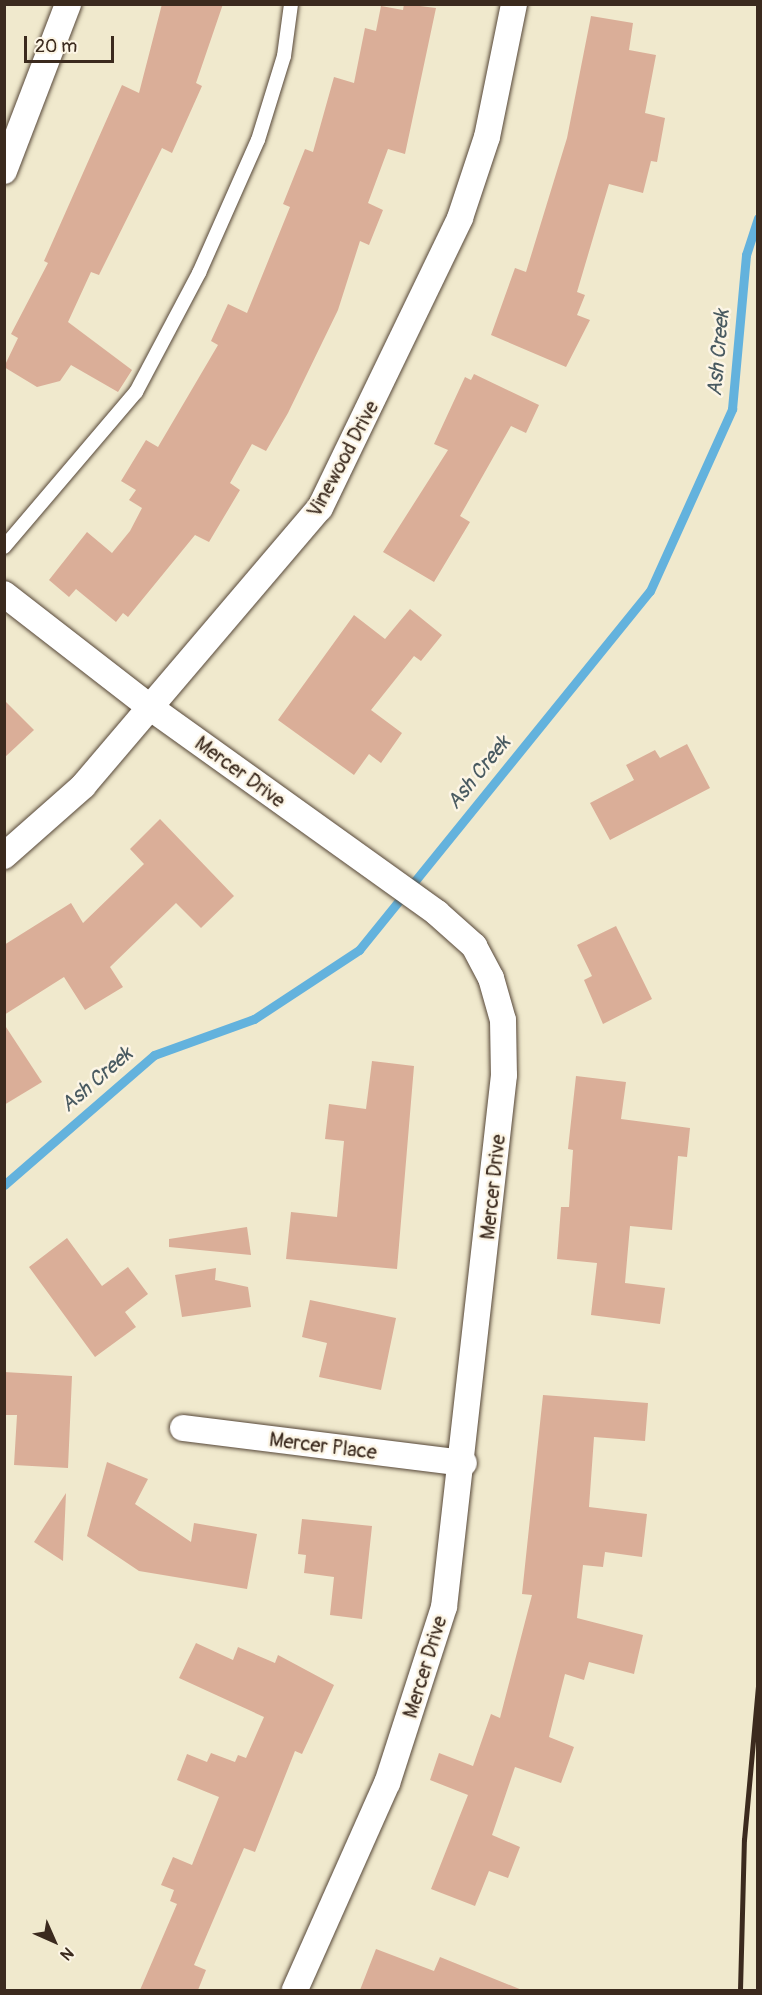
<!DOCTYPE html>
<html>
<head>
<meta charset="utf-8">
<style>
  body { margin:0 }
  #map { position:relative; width:762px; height:1995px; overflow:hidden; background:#f0e9cd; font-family:Pangolin,sans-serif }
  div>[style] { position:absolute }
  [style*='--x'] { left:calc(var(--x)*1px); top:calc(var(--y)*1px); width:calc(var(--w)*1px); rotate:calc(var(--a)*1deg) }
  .stream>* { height:9px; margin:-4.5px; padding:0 4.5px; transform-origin:4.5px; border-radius:4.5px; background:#63b2dd }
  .building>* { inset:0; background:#daae98 }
  .roads { filter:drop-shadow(0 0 2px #564738) drop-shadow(0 0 2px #564738) }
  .service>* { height:14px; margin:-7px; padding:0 7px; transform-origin:7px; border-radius:7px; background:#fff }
  .minor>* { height:26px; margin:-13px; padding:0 13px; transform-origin:13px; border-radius:13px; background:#fff }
  .rail>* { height:4.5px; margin:-2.25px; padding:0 2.25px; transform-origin:2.25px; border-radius:2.25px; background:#3b2a1e }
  span { translate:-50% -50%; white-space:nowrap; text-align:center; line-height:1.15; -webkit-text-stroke:5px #fcf5e5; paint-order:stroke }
  .street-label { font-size:20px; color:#3b2a1e }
  .water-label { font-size:21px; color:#495a61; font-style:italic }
  .frame { position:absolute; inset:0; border:6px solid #3b2a1e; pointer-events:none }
  .north { position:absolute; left:24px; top:1911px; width:60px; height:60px; -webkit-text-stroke:4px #fcf5e5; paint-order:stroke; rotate:135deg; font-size:16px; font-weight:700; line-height:24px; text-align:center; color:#3b2a1e }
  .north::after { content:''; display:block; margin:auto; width:21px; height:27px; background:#3b2a1e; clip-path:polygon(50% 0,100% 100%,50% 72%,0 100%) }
  .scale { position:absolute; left:24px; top:36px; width:90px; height:27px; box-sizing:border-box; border:3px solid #3b2a1e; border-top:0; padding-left:8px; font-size:18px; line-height:21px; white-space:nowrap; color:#3b2a1e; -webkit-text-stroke:4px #fcf5e5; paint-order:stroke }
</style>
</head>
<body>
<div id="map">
  <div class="stream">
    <div style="--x:4;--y:1185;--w:198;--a:-40.9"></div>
    <div style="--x:154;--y:1055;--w:106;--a:-19.8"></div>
    <div style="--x:254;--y:1019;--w:126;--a:-33.3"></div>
    <div style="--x:359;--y:950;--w:462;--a:-51"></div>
    <div style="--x:650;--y:591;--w:200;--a:-65.7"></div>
    <div style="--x:732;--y:409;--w:155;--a:-84.8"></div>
    <div style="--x:746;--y:255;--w:39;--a:-72"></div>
  </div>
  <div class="building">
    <div style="clip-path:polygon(162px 4px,223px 4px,196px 83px,202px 86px,172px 153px,162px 148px,99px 275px,91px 272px,68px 322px,132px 370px,118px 392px,71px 365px,60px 381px,37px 387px,4px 367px,18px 338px,11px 334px,48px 263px,44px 261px,122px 85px,139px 93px)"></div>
    <div style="clip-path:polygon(404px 4px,436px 8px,405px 154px,388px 149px,368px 203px,383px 210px,369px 245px,360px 241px,338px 310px,288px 413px,266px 451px,252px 444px,230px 483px,240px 490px,209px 542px,195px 535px,128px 617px,123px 613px,116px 622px,76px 589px,69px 597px,49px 580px,87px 532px,112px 553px,130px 531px,142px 508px,129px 500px,136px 490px,121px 481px,146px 440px,158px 447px,218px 345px,211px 341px,228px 304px,247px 313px,290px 207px,283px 204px,305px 149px,313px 152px,334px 77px,354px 83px,365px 28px,376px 31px,381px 6px,403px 10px)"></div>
    <div style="clip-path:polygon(591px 16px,633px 23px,629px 50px,656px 55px,645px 113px,665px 118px,657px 162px,651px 161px,643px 193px,609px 184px,577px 292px,585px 295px,577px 315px,590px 320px,566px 367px,491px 335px,515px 268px,526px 272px,567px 138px)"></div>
    <div style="clip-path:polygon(474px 374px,539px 405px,526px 433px,511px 426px,460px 516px,470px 522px,434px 582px,383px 552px,448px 450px,434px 444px,465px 377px,471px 380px)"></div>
    <div style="clip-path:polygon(410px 609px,442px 635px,421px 661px,414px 656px,371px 710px,402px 733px,381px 763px,369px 754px,354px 775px,278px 720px,354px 615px,385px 639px)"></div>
    <div style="clip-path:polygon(4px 700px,34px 730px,4px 758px)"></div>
    <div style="clip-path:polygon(687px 744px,710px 788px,610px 840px,590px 803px,634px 780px,626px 765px,655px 750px,660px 758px)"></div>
    <div style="clip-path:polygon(160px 819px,234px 896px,201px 928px,176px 903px,110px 967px,123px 987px,85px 1010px,64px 977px,4px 1015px,4px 945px,71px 903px,83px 923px,144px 864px,130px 849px)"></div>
    <div style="clip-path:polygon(616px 926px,652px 999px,603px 1024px,584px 980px,592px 976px,577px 945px)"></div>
    <div style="clip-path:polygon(4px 1024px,42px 1082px,4px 1105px)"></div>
    <div style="clip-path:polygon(372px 1061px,414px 1066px,397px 1269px,286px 1259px,291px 1212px,337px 1217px,344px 1141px,325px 1139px,329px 1104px,366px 1109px)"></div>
    <div style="clip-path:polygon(576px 1076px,626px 1082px,621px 1119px,690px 1128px,687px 1157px,678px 1156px,672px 1230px,630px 1226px,625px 1283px,665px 1288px,660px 1324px,591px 1315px,597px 1263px,557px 1259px,561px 1207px,569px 1207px,573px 1150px,568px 1149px)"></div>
    <div style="clip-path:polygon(247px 1227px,251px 1255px,169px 1247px,169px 1239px)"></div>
    <div style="clip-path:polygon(67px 1238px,102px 1286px,128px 1267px,148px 1294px,125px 1312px,136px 1327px,95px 1357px,29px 1267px)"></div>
    <div style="clip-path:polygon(216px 1268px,215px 1280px,248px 1287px,251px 1307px,182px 1317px,175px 1275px)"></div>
    <div style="clip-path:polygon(310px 1300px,396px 1318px,381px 1390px,319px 1377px,327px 1343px,302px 1337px)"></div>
    <div style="clip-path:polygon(4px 1372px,72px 1376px,68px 1468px,14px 1465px,17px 1415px,4px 1415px)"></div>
    <div style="clip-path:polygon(543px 1395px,648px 1403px,645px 1441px,594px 1437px,589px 1507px,647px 1514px,642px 1557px,605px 1552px,603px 1567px,583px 1565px,577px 1618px,643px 1635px,634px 1674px,589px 1662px,584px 1680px,565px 1674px,549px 1737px,574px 1747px,561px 1783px,515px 1767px,492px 1835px,520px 1847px,508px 1878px,489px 1871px,475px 1906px,431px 1889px,468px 1795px,430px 1780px,439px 1753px,473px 1766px,491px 1714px,500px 1718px,532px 1595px,522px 1594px)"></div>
    <div style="clip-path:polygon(107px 1462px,148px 1479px,135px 1504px,191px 1542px,194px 1523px,257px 1534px,247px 1589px,139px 1571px,87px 1536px)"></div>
    <div style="clip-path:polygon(66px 1493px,63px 1561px,34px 1542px)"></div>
    <div style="clip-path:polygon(302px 1519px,372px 1526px,362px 1619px,330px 1615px,334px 1577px,304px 1573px,306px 1555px,298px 1554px)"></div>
    <div style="clip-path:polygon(196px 1643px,233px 1660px,238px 1647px,275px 1663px,278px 1655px,334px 1685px,302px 1754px,295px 1751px,255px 1852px,244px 1848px,194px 1965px,206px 1970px,198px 1990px,140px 1990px,177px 1904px,170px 1901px,174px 1890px,161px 1885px,173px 1857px,192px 1865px,219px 1797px,177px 1780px,187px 1754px,207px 1762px,211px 1753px,235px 1762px,238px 1755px,246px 1758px,264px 1717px,179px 1678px)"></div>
    <div style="clip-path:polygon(376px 1949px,434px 1971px,440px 1957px,522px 1990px,360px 1990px)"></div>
  </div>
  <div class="roads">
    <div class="service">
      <div style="--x:4;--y:547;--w:204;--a:-49.6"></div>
      <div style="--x:136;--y:392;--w:135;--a:-62.1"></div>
      <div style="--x:199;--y:273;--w:145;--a:-66.1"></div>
      <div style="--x:258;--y:140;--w:88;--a:-72.8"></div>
      <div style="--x:284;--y:56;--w:52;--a:-82.3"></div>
    </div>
    <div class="minor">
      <div style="--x:4;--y:171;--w:179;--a:-69"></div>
      <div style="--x:4;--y:594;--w:186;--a:37.8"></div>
      <div style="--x:151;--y:708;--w:352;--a:35.6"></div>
      <div style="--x:437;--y:913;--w:50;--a:41.7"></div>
      <div style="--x:474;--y:946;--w:36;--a:62"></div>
      <div style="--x:491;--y:978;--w:44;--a:74.1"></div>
      <div style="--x:503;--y:1020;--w:55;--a:89"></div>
      <div style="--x:504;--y:1075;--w:535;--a:96.43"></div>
      <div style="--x:444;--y:1607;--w:185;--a:107.9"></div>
      <div style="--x:387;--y:1783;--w:227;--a:114"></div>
      <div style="--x:4;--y:856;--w:106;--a:-41.5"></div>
      <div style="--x:83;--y:786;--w:365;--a:-49.6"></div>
      <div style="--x:320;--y:508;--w:322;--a:-64.2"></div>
      <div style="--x:460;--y:218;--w:85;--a:-71.6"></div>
      <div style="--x:487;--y:137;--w:136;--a:-78.5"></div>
      <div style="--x:183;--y:1428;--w:283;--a:7.1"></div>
    </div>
  </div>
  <div class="rail">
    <div style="--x:740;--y:1990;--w:150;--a:-88.5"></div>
    <div style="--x:744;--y:1840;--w:155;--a:-84.8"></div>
  </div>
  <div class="street-label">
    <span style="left:343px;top:459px;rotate:-62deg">Vinewood Drive</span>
    <span style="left:240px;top:772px;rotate:36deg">Mercer Drive</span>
    <span style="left:493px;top:1187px;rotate:-84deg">Mercer Drive</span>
    <span style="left:323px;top:1446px;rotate:7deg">Mercer Place</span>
    <span style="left:425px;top:1667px;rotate:-73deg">Mercer Drive</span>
  </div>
  <div class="water-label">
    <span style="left:719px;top:353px;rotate:-85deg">Ash Creek</span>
    <span style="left:479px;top:773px;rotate:-51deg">Ash Creek</span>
    <span style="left:97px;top:1080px;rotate:-41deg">Ash Creek</span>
  </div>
  <div class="frame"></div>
  <div class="north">N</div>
  <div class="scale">20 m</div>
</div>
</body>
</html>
